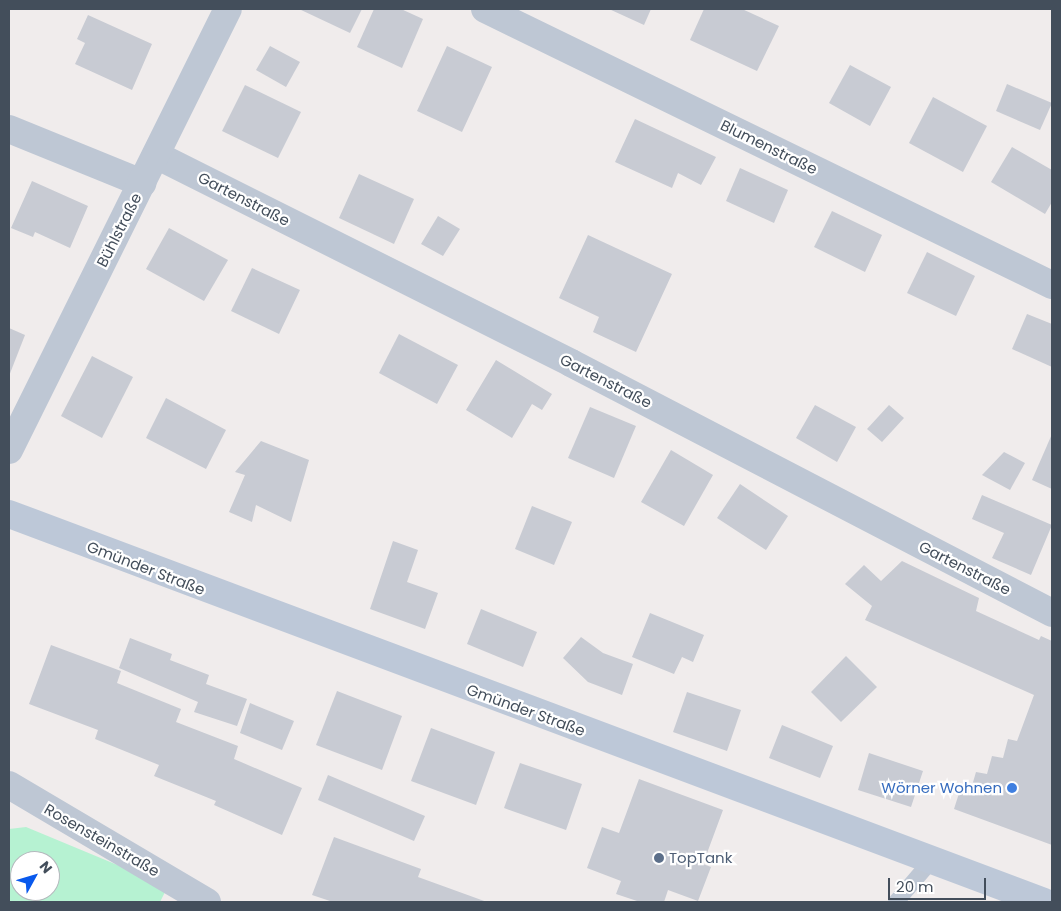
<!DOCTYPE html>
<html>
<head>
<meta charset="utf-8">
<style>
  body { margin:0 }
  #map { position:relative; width:1061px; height:911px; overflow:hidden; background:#f0ecec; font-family:Poppins,sans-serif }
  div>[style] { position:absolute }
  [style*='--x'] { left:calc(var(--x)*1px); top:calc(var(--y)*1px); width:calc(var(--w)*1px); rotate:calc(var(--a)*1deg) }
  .green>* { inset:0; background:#b6f2d2 }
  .building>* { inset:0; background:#c8cbd3 }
  .lane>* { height:16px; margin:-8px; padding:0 8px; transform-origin:8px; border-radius:8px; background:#bec7d4 }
  .street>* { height:28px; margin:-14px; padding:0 14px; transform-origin:14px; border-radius:14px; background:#bec7d4 }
  .secondary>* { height:28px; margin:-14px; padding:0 14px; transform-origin:14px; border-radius:14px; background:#bdc8d8 }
  .dots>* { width:14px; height:14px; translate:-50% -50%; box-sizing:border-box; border:2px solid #fff; border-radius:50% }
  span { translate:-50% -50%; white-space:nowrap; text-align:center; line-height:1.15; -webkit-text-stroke:4.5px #fff; paint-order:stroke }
  .street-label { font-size:15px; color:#434e5b }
  .shop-label { font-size:15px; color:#366cbe }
  .right { translate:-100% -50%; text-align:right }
  .service-label { font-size:15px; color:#4e5e75 }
  .left { translate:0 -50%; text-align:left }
  .frame { position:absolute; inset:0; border:10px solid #434e5b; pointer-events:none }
  .north { position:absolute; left:10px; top:851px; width:50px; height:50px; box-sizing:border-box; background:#fff; border:1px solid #b4b8bd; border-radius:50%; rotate:51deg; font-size:14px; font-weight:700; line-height:20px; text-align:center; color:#434e5b }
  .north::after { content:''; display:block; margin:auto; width:18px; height:22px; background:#0959ed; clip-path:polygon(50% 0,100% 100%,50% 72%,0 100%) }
  .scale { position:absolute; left:888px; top:878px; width:98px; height:22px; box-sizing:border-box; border:2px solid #434e5b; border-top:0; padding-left:6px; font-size:15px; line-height:18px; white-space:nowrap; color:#434e5b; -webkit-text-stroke:4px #fff; paint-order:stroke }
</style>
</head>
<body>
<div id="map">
  <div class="green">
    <div style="clip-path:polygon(evenodd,26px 827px,168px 886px,160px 902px,9px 902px,9px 829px,26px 827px,20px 861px,50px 861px,50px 891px,20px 891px,20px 861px)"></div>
  </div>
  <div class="building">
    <div style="clip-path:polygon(299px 9px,362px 9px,350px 33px)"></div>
    <div style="clip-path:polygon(374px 9px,401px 9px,423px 19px,402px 68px,357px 47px)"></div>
    <div style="clip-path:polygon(609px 9px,651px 9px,644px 25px)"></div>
    <div style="clip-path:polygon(704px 9px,742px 9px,779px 26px,757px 71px,690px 40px)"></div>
    <div style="clip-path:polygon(88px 15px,152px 44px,132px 90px,75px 64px,85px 43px,77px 39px)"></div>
    <div style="clip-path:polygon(270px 46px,300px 62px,286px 87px,256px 70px)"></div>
    <div style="clip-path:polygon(447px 46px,492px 67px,462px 132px,417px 111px)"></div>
    <div style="clip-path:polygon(850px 65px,891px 87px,870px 126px,829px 103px)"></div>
    <div style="clip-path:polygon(1007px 84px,1052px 103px,1040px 130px,996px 111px)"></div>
    <div style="clip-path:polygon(245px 85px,301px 112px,278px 158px,222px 131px)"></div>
    <div style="clip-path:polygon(933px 97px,987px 126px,963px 172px,909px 143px)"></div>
    <div style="clip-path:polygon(635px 119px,716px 157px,701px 185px,678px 173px,672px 188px,615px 162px)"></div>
    <div style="clip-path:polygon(1012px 147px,1052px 170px,1052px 202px,1045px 214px,991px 182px)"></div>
    <div style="clip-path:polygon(740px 168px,788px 190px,774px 223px,726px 201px)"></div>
    <div style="clip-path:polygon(359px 174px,414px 199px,394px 244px,339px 218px)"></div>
    <div style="clip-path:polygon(32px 181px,88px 206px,70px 248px,35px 232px,33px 237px,11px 228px)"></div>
    <div style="clip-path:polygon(832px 211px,882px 235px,865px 272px,814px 247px)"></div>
    <div style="clip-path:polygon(438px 216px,460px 229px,443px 256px,421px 244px)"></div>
    <div style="clip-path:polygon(169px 228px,228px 260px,204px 301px,146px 269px)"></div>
    <div style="clip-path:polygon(588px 235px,672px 274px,636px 352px,593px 332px,599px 317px,559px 298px)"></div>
    <div style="clip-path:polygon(927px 252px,975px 276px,956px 316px,907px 293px)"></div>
    <div style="clip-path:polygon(252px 268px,300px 290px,279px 334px,231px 311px)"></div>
    <div style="clip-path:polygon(1027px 314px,1052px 324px,1052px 367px,1012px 349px)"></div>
    <div style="clip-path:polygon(9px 328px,25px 335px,9px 376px)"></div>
    <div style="clip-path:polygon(399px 334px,458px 365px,437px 404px,379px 373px)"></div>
    <div style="clip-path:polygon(92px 356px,133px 377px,102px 438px,61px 416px)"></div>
    <div style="clip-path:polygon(496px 360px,552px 394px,542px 410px,532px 404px,512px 438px,466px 410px)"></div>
    <div style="clip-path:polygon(166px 398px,226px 430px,206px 469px,146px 438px)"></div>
    <div style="clip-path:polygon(815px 405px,856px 427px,837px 462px,796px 438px)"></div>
    <div style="clip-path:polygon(889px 405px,904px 418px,882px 442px,867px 429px)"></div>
    <div style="clip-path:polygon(590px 407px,636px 426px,614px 478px,568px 458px)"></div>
    <div style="clip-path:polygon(1052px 434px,1052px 489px,1032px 480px)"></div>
    <div style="clip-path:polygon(261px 441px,309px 460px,291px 522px,256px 505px,252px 522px,229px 512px,245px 475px,235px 472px)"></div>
    <div style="clip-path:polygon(671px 450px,713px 475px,684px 526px,641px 502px)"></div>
    <div style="clip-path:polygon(1004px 452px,1025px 463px,1010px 490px,982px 475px)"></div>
    <div style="clip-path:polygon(740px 484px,788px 516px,766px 550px,717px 518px)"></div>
    <div style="clip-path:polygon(982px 495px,1052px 525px,1031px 575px,992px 558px,1004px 533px,972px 519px)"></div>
    <div style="clip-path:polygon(532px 506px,572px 522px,554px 565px,515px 549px)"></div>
    <div style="clip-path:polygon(393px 541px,418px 550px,407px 582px,438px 593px,425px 629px,370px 609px)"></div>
    <div style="clip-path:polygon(902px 561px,979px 598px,976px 611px,1039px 640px,1041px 636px,1052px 641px,1052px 845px,954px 809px,961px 787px,971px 789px,976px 772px,987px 774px,992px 756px,1003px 758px,1008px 739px,1017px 741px,1034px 695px,865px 620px,872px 606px,845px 584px,864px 565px,881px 581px)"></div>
    <div style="clip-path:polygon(481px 609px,537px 632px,523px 667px,467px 644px)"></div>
    <div style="clip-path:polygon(650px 613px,704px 635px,693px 662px,682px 657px,674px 674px,632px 657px)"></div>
    <div style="clip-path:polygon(581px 637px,603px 653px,633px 664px,622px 695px,588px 682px,563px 658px)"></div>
    <div style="clip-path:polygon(130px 638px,172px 654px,170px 660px,209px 675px,206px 684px,247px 699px,237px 726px,194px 712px,198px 702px,119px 668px)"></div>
    <div style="clip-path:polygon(51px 645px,121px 671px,117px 683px,181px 709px,176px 722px,238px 746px,234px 759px,302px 788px,282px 835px,214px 805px,216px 801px,154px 776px,159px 765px,95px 739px,98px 730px,29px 704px)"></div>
    <div style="clip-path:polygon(846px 656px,877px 687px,841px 722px,811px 692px)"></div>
    <div style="clip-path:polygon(337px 691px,402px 716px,382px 770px,316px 745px)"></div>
    <div style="clip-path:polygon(687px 692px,741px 710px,727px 751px,673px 732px)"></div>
    <div style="clip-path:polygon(250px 703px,294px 721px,282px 750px,240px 733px)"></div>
    <div style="clip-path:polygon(782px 725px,833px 746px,820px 778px,769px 758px)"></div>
    <div style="clip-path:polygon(431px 728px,495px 752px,476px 805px,411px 781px)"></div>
    <div style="clip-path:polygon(869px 753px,923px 771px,911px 807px,858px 790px)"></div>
    <div style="clip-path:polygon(520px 763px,582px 784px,566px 830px,504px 808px)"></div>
    <div style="clip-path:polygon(328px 775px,425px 816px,414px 841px,318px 800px)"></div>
    <div style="clip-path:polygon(639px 779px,723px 810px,703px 864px,711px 867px,698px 901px,668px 890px,664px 902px,640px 902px,616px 894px,621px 881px,587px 868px,602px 827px,619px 833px)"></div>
    <div style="clip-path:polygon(334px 837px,421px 869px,418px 877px,487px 902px,333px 902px,312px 895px)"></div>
  </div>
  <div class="lane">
    <div style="--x:896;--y:902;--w:54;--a:-49.5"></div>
  </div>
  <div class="street">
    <div style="--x:485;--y:9;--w:631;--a:25.96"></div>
    <div style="--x:9;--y:129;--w:144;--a:22.1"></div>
    <div style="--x:156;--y:155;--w:464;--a:26.6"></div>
    <div style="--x:571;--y:363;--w:542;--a:27.46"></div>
    <div style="--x:9;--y:450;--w:492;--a:-63.6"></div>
    <div style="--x:9;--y:785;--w:230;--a:30.6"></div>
  </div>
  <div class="secondary">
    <div style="--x:9;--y:514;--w:1105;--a:20.55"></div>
  </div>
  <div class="dots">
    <div style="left:1012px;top:788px;background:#3f7fe0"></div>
    <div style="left:659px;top:858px;background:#5c6f8a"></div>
  </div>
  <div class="street-label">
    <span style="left:769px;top:147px;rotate:26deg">Blumenstraße</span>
    <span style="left:244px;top:199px;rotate:27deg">Gartenstraße</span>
    <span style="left:119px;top:230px;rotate:-63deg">Bühlstraße</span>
    <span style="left:606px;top:381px;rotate:27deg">Gartenstraße</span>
    <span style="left:146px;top:568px;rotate:21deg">Gmünder Straße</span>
    <span style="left:965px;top:568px;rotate:27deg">Gartenstraße</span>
    <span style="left:526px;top:710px;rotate:20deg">Gmünder Straße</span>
    <span style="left:102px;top:840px;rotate:30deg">Rosensteinstraße</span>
  </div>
  <div class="shop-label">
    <span class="right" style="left:1002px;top:788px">Wörner Wohnen</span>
  </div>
  <div class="service-label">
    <span class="left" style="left:669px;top:858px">TopTank</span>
  </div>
  <div class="frame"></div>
  <div class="north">N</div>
  <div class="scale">20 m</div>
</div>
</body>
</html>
